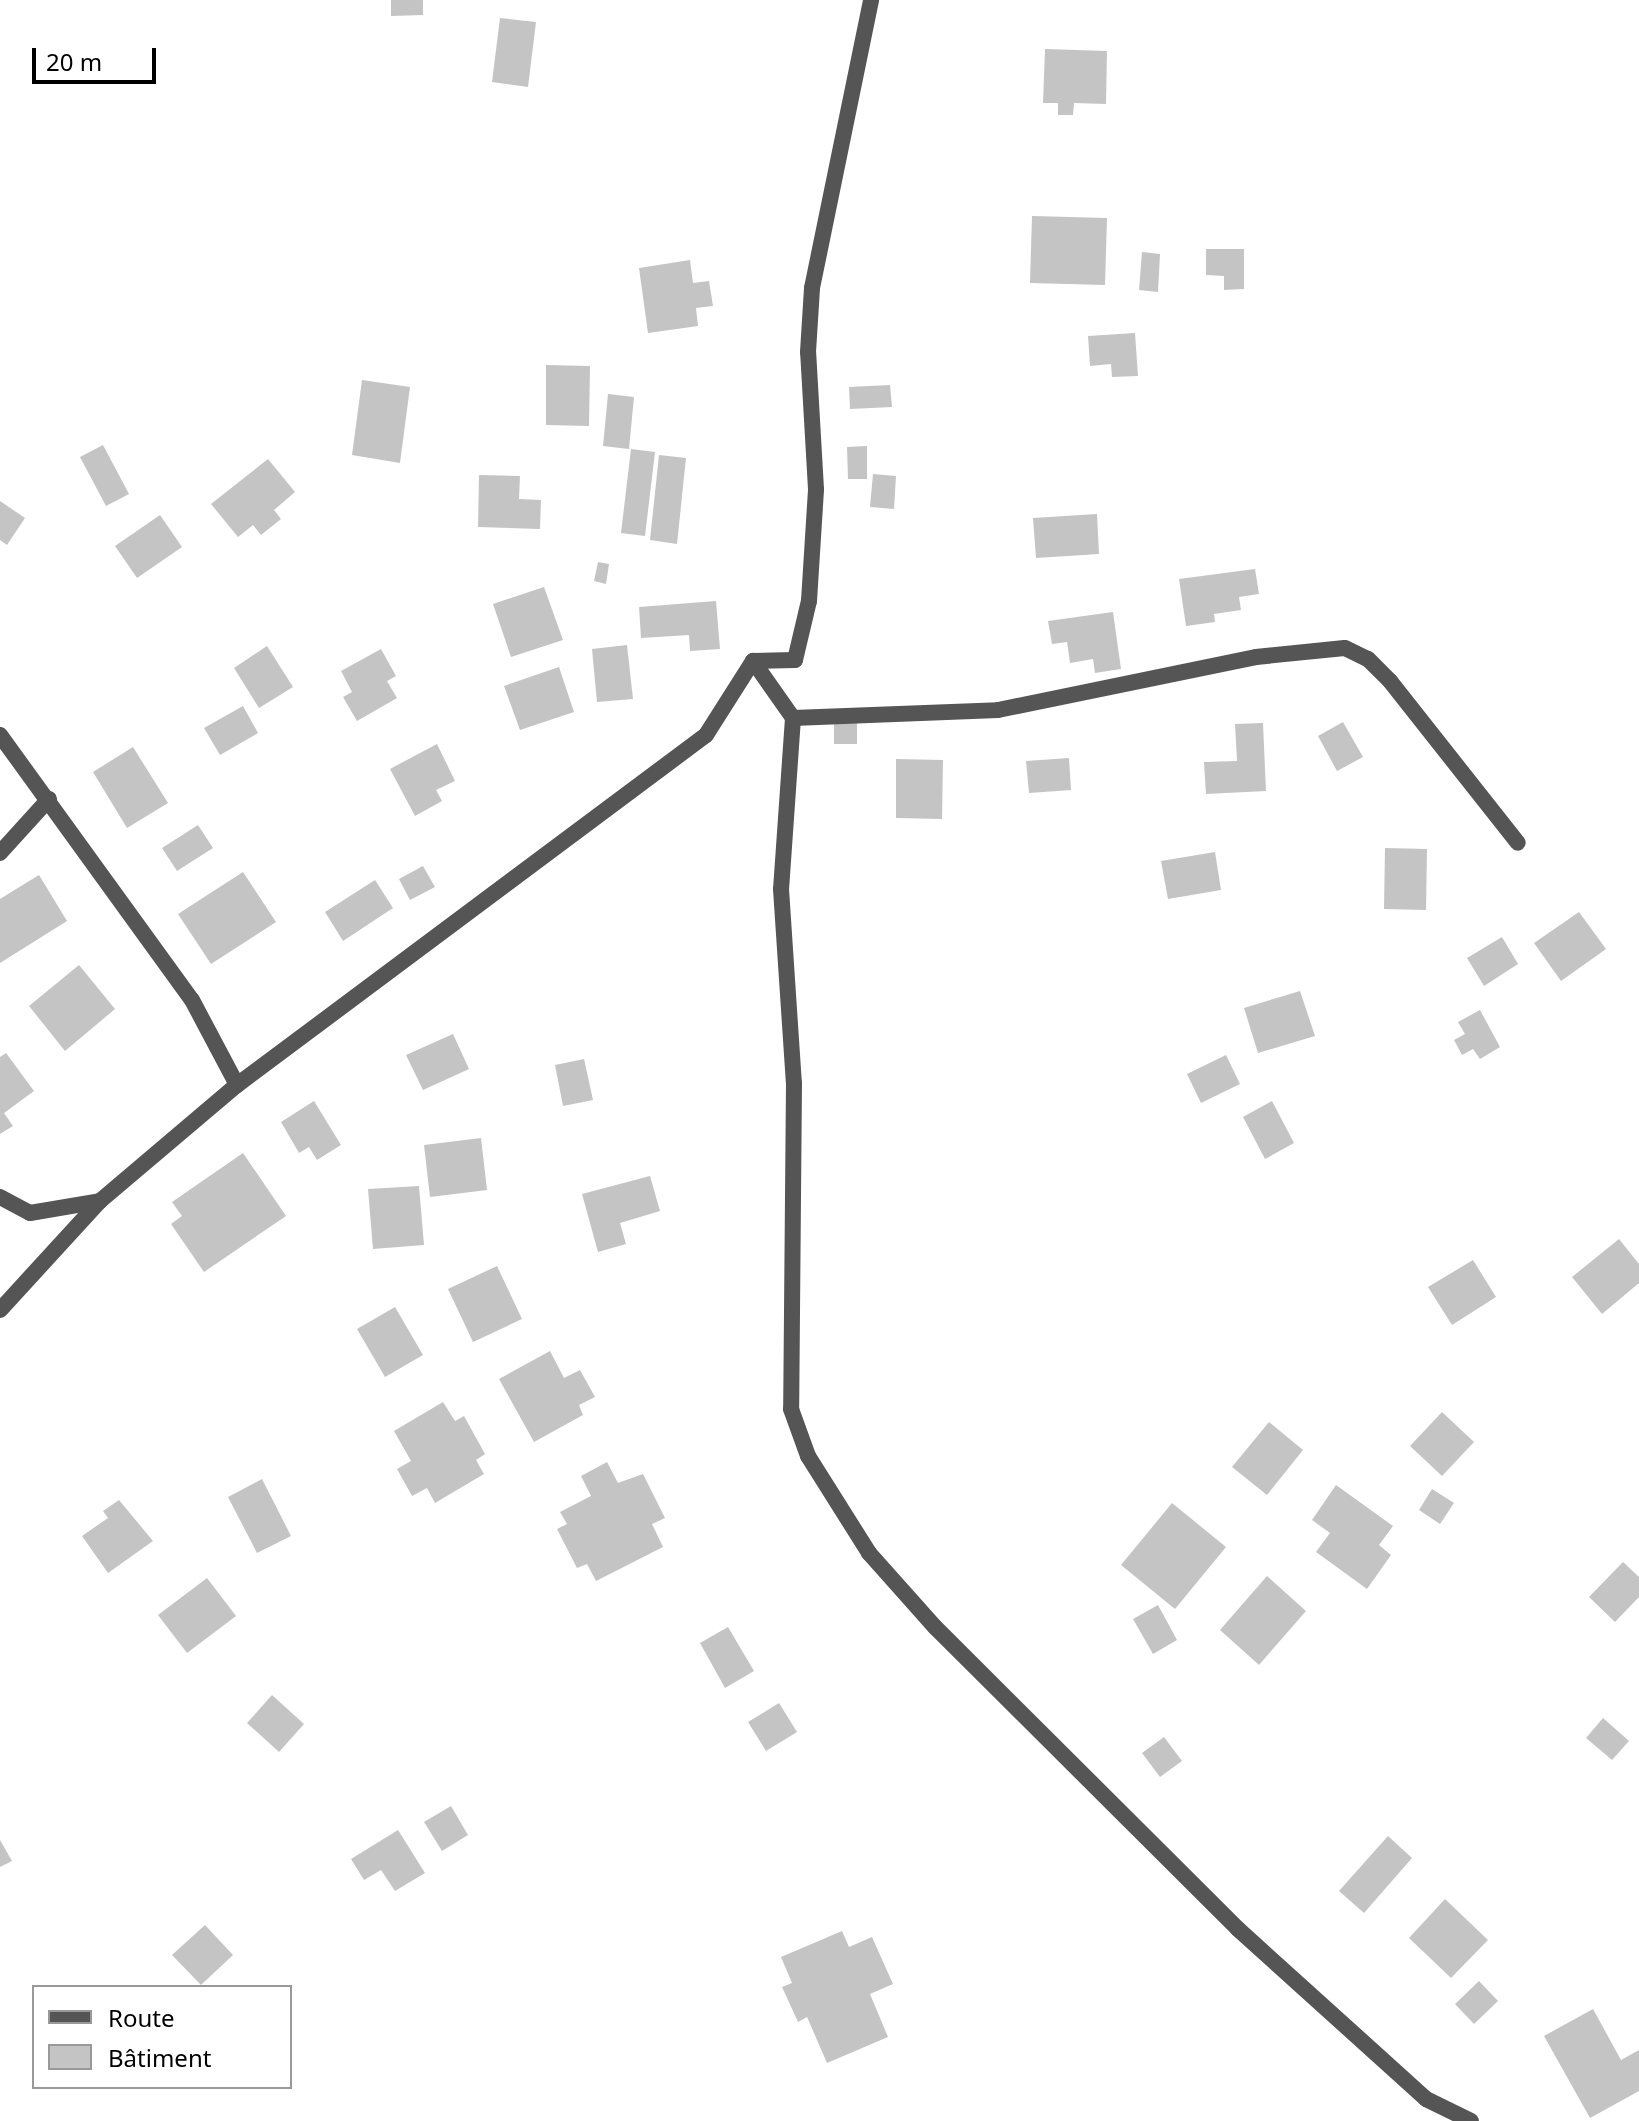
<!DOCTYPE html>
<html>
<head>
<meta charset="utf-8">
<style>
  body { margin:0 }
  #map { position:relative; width:1639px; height:2121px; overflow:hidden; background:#fff; font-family:"Noto Sans",sans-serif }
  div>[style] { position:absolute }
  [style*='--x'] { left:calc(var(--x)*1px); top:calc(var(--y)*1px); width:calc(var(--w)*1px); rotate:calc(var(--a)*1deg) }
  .building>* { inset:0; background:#c4c4c4 }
  .minor>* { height:16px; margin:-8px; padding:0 8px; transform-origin:8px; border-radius:8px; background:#555 }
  span { translate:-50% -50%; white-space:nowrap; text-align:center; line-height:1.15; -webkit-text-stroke:7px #fff; paint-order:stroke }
  .legend { position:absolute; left:32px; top:1985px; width:260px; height:104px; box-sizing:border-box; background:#fff; border:2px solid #999; margin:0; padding:10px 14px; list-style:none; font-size:24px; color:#000 }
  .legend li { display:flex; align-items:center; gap:16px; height:40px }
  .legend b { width:40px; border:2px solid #999 }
  .scale { position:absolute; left:32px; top:48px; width:124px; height:36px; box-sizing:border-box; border:4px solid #000; border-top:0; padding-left:10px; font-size:24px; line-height:28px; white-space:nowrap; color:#000; -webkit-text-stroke:6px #fff; paint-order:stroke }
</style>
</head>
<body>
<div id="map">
  <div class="building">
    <div style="clip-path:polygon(391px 0,423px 0,423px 15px,391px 16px)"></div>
    <div style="clip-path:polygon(500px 18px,536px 22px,528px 87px,492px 82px)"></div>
    <div style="clip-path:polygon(1045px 49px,1107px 51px,1106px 104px,1074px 103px,1073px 115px,1058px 115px,1058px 103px,1043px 103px)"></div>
    <div style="clip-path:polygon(1032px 216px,1107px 218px,1105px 285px,1030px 283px)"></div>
    <div style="clip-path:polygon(1206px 249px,1244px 249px,1244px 289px,1224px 290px,1224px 276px,1206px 275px)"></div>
    <div style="clip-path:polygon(1142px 252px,1160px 254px,1158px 292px,1139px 290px)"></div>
    <div style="clip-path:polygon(690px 260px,693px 283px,709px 281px,713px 306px,696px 308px,698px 326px,648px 333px,639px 268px)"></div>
    <div style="clip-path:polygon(1135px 333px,1138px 376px,1112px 377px,1111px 364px,1090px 366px,1088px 336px)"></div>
    <div style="clip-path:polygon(546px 365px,590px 366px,589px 426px,546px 425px)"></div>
    <div style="clip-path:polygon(362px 380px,410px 387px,400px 463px,352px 455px)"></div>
    <div style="clip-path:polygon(890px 385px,892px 407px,850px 409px,849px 387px)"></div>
    <div style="clip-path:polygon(608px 394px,634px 397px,629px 449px,603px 446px)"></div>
    <div style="clip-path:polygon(103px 445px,129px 494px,106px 506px,80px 457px)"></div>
    <div style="clip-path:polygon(867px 446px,867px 479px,848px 479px,847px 447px)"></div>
    <div style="clip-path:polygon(631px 449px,655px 452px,645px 536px,621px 533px)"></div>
    <div style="clip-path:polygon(659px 455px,686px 458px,677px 544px,650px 540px)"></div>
    <div style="clip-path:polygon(268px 459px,295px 492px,274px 510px,281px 519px,261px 535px,253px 525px,238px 537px,211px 504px)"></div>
    <div style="clip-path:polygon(873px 474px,896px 476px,894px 509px,870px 507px)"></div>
    <div style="clip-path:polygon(479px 475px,520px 476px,519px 499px,541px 500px,540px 529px,478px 527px)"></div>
    <div style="clip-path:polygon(0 501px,25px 518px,7px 545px,0 540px)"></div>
    <div style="clip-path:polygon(1097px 514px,1099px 554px,1036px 558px,1033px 518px)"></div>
    <div style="clip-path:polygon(160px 515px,182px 547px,137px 578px,115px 546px)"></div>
    <div style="clip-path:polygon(598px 562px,609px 564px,606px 584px,594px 581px)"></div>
    <div style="clip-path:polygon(1255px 569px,1259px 594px,1239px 597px,1241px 610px,1214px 614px,1215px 622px,1186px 626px,1179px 579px)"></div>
    <div style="clip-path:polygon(544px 587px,563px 640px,511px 657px,493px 604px)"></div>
    <div style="clip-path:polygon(716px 601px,720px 649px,690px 651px,689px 635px,641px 638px,639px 607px)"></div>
    <div style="clip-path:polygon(1113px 612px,1121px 669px,1095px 673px,1093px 659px,1070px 663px,1067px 642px,1052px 644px,1048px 621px)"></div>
    <div style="clip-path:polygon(627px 645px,633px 699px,597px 702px,592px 649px)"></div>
    <div style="clip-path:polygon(267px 646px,293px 687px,259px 708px,234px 668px)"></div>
    <div style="clip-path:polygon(381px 649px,396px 676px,387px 681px,397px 698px,357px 721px,343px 697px,352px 692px,341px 671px)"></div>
    <div style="clip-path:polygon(559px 667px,574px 712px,520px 730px,504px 686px)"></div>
    <div style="clip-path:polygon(243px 706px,258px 733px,220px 755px,204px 728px)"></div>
    <div style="clip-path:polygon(1343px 722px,1363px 757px,1337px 771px,1318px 736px)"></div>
    <div style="clip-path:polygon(857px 723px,857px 744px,834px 744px,834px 724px)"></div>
    <div style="clip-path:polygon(1263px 723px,1266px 791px,1206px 794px,1204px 762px,1237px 761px,1235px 724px)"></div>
    <div style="clip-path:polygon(437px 744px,455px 781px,436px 790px,442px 801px,415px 816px,390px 769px)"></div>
    <div style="clip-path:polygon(133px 747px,168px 803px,127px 828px,93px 772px)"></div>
    <div style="clip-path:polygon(1069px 758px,1071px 790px,1029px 793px,1026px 761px)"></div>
    <div style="clip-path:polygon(896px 759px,943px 760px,942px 819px,896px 818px)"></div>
    <div style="clip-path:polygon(198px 825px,213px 848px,177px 871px,162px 848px)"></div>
    <div style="clip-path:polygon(1385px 848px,1427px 849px,1426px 910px,1384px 909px)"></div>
    <div style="clip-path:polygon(1215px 852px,1221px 890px,1168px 899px,1161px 861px)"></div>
    <div style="clip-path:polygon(423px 866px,435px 887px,410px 900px,399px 879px)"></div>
    <div style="clip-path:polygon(243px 872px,276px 922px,211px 964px,178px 914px)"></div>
    <div style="clip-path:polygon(39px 875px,67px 921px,0 963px,0 899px)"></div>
    <div style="clip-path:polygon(375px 880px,393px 908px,343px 941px,325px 912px)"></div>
    <div style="clip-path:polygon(1579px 912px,1606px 949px,1561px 981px,1534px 943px)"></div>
    <div style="clip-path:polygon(1502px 937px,1518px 964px,1484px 986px,1467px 958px)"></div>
    <div style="clip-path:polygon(79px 965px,115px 1009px,65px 1051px,29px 1006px)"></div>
    <div style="clip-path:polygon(1300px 991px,1315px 1036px,1258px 1053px,1244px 1008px)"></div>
    <div style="clip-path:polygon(1480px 1010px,1500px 1047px,1480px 1059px,1473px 1049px,1462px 1055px,1454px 1040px,1465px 1034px,1458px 1022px)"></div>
    <div style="clip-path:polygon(453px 1034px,469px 1069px,423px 1090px,406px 1055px)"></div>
    <div style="clip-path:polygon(6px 1053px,34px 1091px,4px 1113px,13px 1126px,0 1134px,0 1057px)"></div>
    <div style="clip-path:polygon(1226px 1055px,1240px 1084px,1201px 1103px,1187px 1074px)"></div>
    <div style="clip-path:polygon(584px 1059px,593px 1100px,563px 1106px,555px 1065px)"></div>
    <div style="clip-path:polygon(314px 1101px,341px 1145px,317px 1160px,309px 1147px,299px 1153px,281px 1122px)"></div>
    <div style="clip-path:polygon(1272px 1101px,1294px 1143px,1265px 1159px,1243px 1117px)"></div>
    <div style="clip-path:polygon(481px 1138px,487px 1190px,430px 1197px,424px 1145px)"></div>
    <div style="clip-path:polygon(243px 1153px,286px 1216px,204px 1272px,171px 1224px,182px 1216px,172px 1202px)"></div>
    <div style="clip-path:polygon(650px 1176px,660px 1211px,620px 1223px,626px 1244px,598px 1252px,582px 1194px)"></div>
    <div style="clip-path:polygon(419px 1186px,424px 1245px,373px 1249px,368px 1189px)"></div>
    <div style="clip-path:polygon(1619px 1239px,1639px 1264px,1639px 1283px,1602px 1314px,1572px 1277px)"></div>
    <div style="clip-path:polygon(1473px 1260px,1496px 1297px,1452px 1325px,1428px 1287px)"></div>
    <div style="clip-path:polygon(497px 1266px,522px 1319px,473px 1342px,448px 1289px)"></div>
    <div style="clip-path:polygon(395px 1307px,423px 1355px,385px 1377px,357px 1329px)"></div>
    <div style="clip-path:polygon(550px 1351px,564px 1378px,580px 1370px,595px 1397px,579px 1405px,583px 1415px,534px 1442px,499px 1379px)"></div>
    <div style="clip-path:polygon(443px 1402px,455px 1421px,464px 1416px,485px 1454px,476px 1460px,484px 1474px,435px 1503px,427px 1488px,412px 1496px,397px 1469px,411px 1461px,394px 1431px)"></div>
    <div style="clip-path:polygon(1442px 1412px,1474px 1442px,1442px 1476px,1410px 1446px)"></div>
    <div style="clip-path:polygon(1269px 1422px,1303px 1450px,1267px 1495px,1232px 1467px)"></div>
    <div style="clip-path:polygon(607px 1462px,618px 1483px,643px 1474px,665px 1518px,652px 1524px,663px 1547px,596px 1581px,587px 1564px,577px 1568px,557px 1529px,567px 1524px,560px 1512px,591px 1496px,581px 1476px)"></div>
    <div style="clip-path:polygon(262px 1479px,291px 1536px,257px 1553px,228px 1497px)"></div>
    <div style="clip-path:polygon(1336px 1485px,1393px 1526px,1379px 1545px,1391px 1555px,1367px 1589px,1316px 1552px,1330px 1533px,1312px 1520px)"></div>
    <div style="clip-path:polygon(1432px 1489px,1454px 1503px,1440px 1524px,1419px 1510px)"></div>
    <div style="clip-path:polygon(119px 1500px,153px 1541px,108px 1573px,82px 1536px,108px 1518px,103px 1511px)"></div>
    <div style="clip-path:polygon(1172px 1503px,1226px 1547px,1175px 1609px,1121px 1565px)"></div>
    <div style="clip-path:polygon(1623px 1562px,1639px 1577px,1639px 1597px,1615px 1622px,1589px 1597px)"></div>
    <div style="clip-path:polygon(1267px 1576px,1306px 1611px,1259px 1665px,1220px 1630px)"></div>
    <div style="clip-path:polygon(207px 1578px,236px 1616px,187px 1653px,158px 1615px)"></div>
    <div style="clip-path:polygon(1158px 1605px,1177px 1640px,1153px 1654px,1133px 1619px)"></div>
    <div style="clip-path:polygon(728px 1627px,754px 1671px,725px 1688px,700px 1643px)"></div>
    <div style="clip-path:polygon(272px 1695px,304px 1724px,279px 1752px,247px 1723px)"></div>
    <div style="clip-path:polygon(779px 1703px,797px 1732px,766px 1751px,748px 1722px)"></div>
    <div style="clip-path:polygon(1603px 1718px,1629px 1741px,1612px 1760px,1586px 1738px)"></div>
    <div style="clip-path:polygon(1164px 1737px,1182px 1761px,1160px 1777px,1142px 1753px)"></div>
    <div style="clip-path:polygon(451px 1806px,468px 1835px,442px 1851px,424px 1822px)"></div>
    <div style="clip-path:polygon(398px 1830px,425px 1873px,395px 1891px,381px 1870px,364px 1880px,351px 1859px)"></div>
    <div style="clip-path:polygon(1388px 1836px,1412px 1858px,1364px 1913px,1339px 1891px)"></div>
    <div style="clip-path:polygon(0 1840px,12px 1861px,0 1867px)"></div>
    <div style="clip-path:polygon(1445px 1899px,1488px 1940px,1451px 1978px,1409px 1938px)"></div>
    <div style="clip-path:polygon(205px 1925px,233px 1955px,201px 1985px,172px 1955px)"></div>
    <div style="clip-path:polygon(842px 1931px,849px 1947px,872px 1937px,893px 1984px,870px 1994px,888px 2037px,827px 2063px,807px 2017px,798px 2022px,782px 1987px,792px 1983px,781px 1957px)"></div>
    <div style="clip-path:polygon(1479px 1981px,1498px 2001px,1474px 2024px,1455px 2004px)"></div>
    <div style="clip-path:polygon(1593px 2009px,1621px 2060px,1639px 2050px,1639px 2091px,1590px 2118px,1544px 2036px)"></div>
  </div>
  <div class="minor">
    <div style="--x:753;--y:661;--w:70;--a:54.9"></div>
    <div style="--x:793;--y:718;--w:171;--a:94"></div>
    <div style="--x:781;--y:889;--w:194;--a:86.2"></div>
    <div style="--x:794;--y:1083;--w:326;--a:90.5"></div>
    <div style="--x:791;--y:1409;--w:50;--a:70.1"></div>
    <div style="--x:808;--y:1456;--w:115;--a:57.8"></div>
    <div style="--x:869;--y:1553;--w:99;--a:48.3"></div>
    <div style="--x:935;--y:1627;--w:428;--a:44.9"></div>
    <div style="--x:1238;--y:1929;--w:253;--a:42.1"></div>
    <div style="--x:1426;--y:2099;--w:50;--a:26.1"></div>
    <div style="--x:753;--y:661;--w:42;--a:-1.4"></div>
    <div style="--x:795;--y:660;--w:61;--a:-76.7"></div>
    <div style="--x:809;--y:601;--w:112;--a:-86.4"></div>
    <div style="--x:816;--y:489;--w:137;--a:-93.3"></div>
    <div style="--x:808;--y:352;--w:64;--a:-86.4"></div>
    <div style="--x:812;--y:288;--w:294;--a:-78.4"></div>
    <div style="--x:793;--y:718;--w:205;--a:-2.2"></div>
    <div style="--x:998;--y:710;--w:263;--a:-11.6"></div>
    <div style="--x:1256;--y:657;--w:89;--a:-5.8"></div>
    <div style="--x:1345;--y:648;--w:25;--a:26"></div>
    <div style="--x:1368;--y:659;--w:31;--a:45"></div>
    <div style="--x:1390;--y:681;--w:206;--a:51.7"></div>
    <div style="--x:0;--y:735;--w:327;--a:54.1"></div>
    <div style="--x:192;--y:1000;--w:96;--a:62.1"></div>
    <div style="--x:0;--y:853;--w:73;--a:-47.8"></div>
    <div style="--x:0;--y:1197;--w:34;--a:28"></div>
    <div style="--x:30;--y:1213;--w:71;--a:-9.7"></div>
    <div style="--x:0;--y:1310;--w:148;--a:-47.5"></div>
    <div style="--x:100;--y:1201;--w:180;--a:-40.3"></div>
    <div style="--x:237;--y:1085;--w:585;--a:-36.73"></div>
    <div style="--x:706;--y:735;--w:88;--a:-57.6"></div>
  </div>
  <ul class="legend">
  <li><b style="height:10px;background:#555"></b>Route</li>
  <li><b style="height:22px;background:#c4c4c4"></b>Bâtiment</li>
  </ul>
  <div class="scale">20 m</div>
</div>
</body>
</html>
